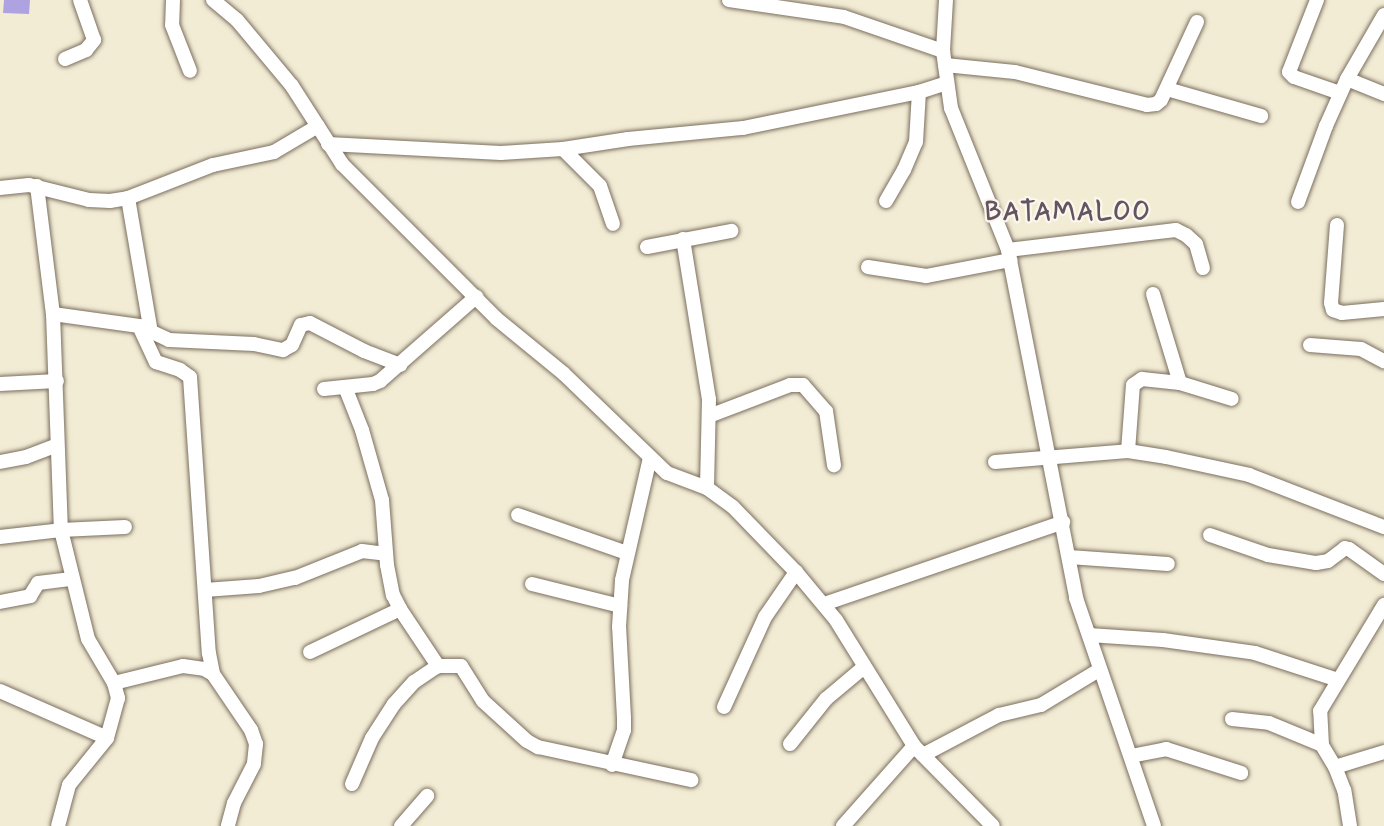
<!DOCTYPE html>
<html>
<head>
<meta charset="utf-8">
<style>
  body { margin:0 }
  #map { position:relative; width:1384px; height:826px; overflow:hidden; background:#f2ecd5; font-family:Mynerve,sans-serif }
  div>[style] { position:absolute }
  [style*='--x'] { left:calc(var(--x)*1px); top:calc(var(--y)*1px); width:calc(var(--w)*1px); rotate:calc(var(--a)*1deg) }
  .building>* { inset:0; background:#afa2e1 }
  .roads { filter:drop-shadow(0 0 2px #7b6e5e) drop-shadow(0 0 2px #7b6e5e) }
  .minor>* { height:14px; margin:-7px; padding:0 7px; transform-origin:7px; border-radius:7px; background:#fff }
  span { translate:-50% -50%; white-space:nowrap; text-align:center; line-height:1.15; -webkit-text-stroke:4.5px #fbf7ec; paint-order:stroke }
  .district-label { font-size:26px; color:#645462; font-weight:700; letter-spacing:1.5px }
</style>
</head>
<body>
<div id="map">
  <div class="building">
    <div style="clip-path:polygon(4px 0,30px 0,29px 14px,3px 13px)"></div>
  </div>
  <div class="roads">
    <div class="minor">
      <div style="--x:173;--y:0;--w:25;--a:92"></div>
      <div style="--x:172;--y:25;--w:49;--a:68.6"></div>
      <div style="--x:213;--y:0;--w:31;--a:40"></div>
      <div style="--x:237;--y:20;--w:86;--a:50.2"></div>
      <div style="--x:292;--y:86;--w:93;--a:57.3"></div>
      <div style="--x:342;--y:164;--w:219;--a:45"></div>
      <div style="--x:497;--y:319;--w:85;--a:39.3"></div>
      <div style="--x:563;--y:373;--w:144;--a:43.9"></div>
      <div style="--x:667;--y:473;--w:43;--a:20.6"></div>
      <div style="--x:707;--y:488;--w:32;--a:36"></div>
      <div style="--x:733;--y:507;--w:91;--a:45.9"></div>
      <div style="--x:796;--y:572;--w:62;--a:50.2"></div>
      <div style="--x:836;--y:620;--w:148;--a:58.2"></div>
      <div style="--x:914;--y:746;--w:112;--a:45.4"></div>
      <div style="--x:729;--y:0;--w:116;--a:8.4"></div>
      <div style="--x:844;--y:17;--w:105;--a:19"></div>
      <div style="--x:946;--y:0;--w:51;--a:93.4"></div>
      <div style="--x:943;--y:51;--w:58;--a:82"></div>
      <div style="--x:951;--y:108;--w:153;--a:68.1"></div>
      <div style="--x:1008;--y:250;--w:355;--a:78.9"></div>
      <div style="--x:1076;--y:598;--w:241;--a:71.1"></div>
      <div style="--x:1317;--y:0;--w:77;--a:111.3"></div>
      <div style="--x:1289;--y:72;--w:7;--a:45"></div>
      <div style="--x:1294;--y:77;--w:49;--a:19.2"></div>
      <div style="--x:65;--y:59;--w:23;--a:-23"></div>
      <div style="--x:86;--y:50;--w:13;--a:-51"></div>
      <div style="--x:94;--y:40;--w:42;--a:-109.3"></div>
      <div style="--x:945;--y:65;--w:70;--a:5.7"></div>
      <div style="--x:1015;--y:72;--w:136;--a:14"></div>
      <div style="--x:1147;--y:105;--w:9;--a:-6"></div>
      <div style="--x:1156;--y:104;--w:6;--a:-39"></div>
      <div style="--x:1161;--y:100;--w:86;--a:-65.2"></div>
      <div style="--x:1347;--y:79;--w:40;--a:22"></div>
      <div style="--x:1167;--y:89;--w:98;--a:16"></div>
      <div style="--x:328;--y:144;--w:173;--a:3"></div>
      <div style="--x:501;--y:153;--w:62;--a:-3.7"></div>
      <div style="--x:563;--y:149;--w:66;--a:-8.7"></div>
      <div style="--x:628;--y:139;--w:116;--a:-5.5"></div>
      <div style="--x:743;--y:128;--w:180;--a:-11.6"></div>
      <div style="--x:919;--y:92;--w:28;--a:-18"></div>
      <div style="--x:563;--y:149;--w:52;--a:45"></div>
      <div style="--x:600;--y:186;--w:40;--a:71.1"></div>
      <div style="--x:37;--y:186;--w:129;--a:82.9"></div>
      <div style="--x:53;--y:314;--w:216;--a:87.9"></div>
      <div style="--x:61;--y:530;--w:112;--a:76.1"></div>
      <div style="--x:88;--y:639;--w:51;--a:59.4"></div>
      <div style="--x:114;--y:683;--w:16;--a:75"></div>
      <div style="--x:118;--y:698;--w:41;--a:105.4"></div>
      <div style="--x:107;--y:738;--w:60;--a:129"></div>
      <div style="--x:69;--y:785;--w:42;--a:105"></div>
      <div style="--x:0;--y:188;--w:29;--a:-6"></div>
      <div style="--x:29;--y:185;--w:62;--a:14"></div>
      <div style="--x:89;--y:200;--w:21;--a:3"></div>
      <div style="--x:110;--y:201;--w:18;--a:-9"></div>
      <div style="--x:128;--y:198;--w:91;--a:-21.2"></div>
      <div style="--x:213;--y:165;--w:62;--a:-12"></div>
      <div style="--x:274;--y:152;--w:51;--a:-30.6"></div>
      <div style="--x:128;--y:198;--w:136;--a:80.3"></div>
      <div style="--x:886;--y:201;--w:36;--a:-60"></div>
      <div style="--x:904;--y:170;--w:30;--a:-67"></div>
      <div style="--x:916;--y:142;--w:50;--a:-86.6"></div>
      <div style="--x:1298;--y:202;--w:81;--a:-69.8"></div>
      <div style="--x:1326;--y:126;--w:51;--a:-65.9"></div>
      <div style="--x:1347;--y:79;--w:74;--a:-60"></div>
      <div style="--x:1337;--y:225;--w:78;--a:94.4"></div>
      <div style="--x:1331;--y:303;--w:7;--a:74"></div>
      <div style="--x:1333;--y:310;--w:9;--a:18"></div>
      <div style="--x:1342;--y:313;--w:42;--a:-5.4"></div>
      <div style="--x:683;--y:239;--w:162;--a:80.8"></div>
      <div style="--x:709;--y:399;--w:89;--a:91.3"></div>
      <div style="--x:647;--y:247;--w:86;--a:-10.8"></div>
      <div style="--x:1008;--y:250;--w:169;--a:-6.8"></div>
      <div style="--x:1176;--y:230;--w:11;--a:27"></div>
      <div style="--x:1186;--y:235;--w:13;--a:42"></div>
      <div style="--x:1196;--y:244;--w:25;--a:74"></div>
      <div style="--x:868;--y:267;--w:59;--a:8.8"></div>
      <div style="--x:926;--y:276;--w:86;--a:-10.8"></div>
      <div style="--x:1153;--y:294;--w:93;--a:73.1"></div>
      <div style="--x:53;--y:314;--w:87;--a:7.9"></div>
      <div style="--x:139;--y:326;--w:33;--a:25"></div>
      <div style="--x:169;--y:340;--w:85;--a:2.7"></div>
      <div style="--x:254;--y:344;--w:30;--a:12"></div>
      <div style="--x:283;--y:350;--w:10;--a:-29"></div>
      <div style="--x:292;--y:345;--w:22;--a:-66"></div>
      <div style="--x:301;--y:325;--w:9;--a:-13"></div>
      <div style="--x:310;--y:323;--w:61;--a:27.4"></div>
      <div style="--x:364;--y:351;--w:39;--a:21"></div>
      <div style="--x:139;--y:326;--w:40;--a:65"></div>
      <div style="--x:156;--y:362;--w:25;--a:18"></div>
      <div style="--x:180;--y:370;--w:12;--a:35"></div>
      <div style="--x:190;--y:377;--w:277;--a:86.1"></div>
      <div style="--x:209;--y:653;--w:21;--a:79"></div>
      <div style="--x:213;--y:674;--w:68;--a:55.8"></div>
      <div style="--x:251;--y:730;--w:15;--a:70"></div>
      <div style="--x:256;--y:744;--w:20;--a:96"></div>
      <div style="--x:254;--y:764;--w:44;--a:117.1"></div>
      <div style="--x:234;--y:803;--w:24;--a:105"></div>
      <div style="--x:1310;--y:345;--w:51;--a:4.5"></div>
      <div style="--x:1361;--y:349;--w:26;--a:28"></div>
      <div style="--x:0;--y:384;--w:57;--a:-3"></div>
      <div style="--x:345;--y:387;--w:46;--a:68.4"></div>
      <div style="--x:362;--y:430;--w:73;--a:74.1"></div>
      <div style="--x:382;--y:500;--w:65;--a:85.6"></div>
      <div style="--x:387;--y:565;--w:31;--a:79"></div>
      <div style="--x:393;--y:595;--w:16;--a:63"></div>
      <div style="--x:400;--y:609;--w:69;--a:56.3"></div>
      <div style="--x:438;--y:666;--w:23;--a:0"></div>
      <div style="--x:461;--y:666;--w:41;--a:57.8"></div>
      <div style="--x:483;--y:701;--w:59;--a:42.3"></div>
      <div style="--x:527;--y:741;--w:13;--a:29"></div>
      <div style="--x:538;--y:747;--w:157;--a:12.2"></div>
      <div style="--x:324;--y:389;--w:49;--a:-5.8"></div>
      <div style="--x:373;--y:384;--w:8;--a:-23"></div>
      <div style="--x:380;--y:381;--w:128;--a:-41.2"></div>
      <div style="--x:709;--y:416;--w:87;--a:-20.9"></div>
      <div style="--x:790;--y:385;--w:13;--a:0"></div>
      <div style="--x:803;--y:385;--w:35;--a:49"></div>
      <div style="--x:826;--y:411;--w:55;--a:81.6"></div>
      <div style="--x:1128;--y:451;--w:66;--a:-85.7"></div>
      <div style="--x:1133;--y:385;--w:11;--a:-34"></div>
      <div style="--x:1142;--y:379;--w:38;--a:6"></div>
      <div style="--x:1180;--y:383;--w:54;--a:17.1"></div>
      <div style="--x:0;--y:462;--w:26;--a:-11"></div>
      <div style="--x:26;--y:457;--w:33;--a:-21"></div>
      <div style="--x:995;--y:462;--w:133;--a:-4.7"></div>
      <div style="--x:1128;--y:451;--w:38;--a:9"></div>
      <div style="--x:1166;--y:457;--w:85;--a:12.2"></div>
      <div style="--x:1249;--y:475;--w:145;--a:21.1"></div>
      <div style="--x:518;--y:515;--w:115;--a:19.2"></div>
      <div style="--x:1210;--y:535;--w:61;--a:19"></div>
      <div style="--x:1268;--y:555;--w:49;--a:9.5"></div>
      <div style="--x:1316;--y:563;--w:12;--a:-9"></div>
      <div style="--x:1328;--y:561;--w:21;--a:-37"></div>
      <div style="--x:1345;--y:548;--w:4;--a:14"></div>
      <div style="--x:1349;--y:549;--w:43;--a:35.5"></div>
      <div style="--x:0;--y:537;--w:61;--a:-6.5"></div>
      <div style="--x:61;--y:530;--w:64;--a:-2.7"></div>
      <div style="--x:1069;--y:557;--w:99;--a:4"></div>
      <div style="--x:532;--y:584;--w:91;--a:14"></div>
      <div style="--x:205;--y:590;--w:54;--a:-4.2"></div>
      <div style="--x:259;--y:586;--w:37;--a:-13"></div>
      <div style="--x:295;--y:578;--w:72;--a:-21.9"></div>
      <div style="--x:362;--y:551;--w:24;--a:7"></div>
      <div style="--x:0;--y:602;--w:31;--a:-11"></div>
      <div style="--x:30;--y:596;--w:15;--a:-58"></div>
      <div style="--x:38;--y:583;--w:34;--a:-7"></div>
      <div style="--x:824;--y:604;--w:253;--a:-18.9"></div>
      <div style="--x:1089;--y:635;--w:74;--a:3.9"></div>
      <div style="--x:1163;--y:640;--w:93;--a:8"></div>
      <div style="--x:1255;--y:653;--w:87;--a:18"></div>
      <div style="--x:310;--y:652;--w:100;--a:-25.5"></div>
      <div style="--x:114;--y:683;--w:71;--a:-13.8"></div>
      <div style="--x:183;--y:666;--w:21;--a:8"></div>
      <div style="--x:204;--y:669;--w:10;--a:29"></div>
      <div style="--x:0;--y:691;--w:117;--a:23.7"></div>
      <div style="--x:724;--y:707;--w:99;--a:-65.5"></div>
      <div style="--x:765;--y:617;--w:55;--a:-55.4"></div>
      <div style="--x:1232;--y:719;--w:37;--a:6"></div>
      <div style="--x:1269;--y:723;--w:57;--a:22.5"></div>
      <div style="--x:790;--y:744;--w:58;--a:-51.3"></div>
      <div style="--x:826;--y:699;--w:50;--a:-40.1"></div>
      <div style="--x:923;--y:755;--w:86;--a:-27.8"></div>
      <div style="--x:999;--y:715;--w:43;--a:-13.4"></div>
      <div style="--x:1041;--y:705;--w:68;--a:-31.1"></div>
      <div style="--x:1131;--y:756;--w:36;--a:-11"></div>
      <div style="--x:1166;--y:749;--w:79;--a:17.7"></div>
      <div style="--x:612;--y:765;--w:37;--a:-71"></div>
      <div style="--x:624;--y:730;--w:12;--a:-90"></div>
      <div style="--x:624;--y:718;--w:91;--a:-93.1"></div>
      <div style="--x:619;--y:627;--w:47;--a:-86.3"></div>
      <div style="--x:622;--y:580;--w:125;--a:-77.1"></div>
      <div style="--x:1335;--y:767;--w:51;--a:-17"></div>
      <div style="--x:352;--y:784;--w:50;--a:-66.5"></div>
      <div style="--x:372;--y:738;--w:40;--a:-57.1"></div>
      <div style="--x:394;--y:704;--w:30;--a:-48"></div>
      <div style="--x:414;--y:682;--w:29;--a:-34"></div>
      <div style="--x:401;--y:826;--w:40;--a:-49"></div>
      <div style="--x:843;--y:826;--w:107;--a:-48.4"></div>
      <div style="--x:1350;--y:826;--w:36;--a:-99"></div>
      <div style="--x:1344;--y:790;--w:25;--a:-111"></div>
      <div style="--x:1335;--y:767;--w:26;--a:-121"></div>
      <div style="--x:1322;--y:745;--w:34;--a:-93"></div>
      <div style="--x:1320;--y:711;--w:124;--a:-58.9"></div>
    </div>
  </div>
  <div class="district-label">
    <span style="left:1068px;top:214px">BATAMALOO</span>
  </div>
</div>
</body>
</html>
